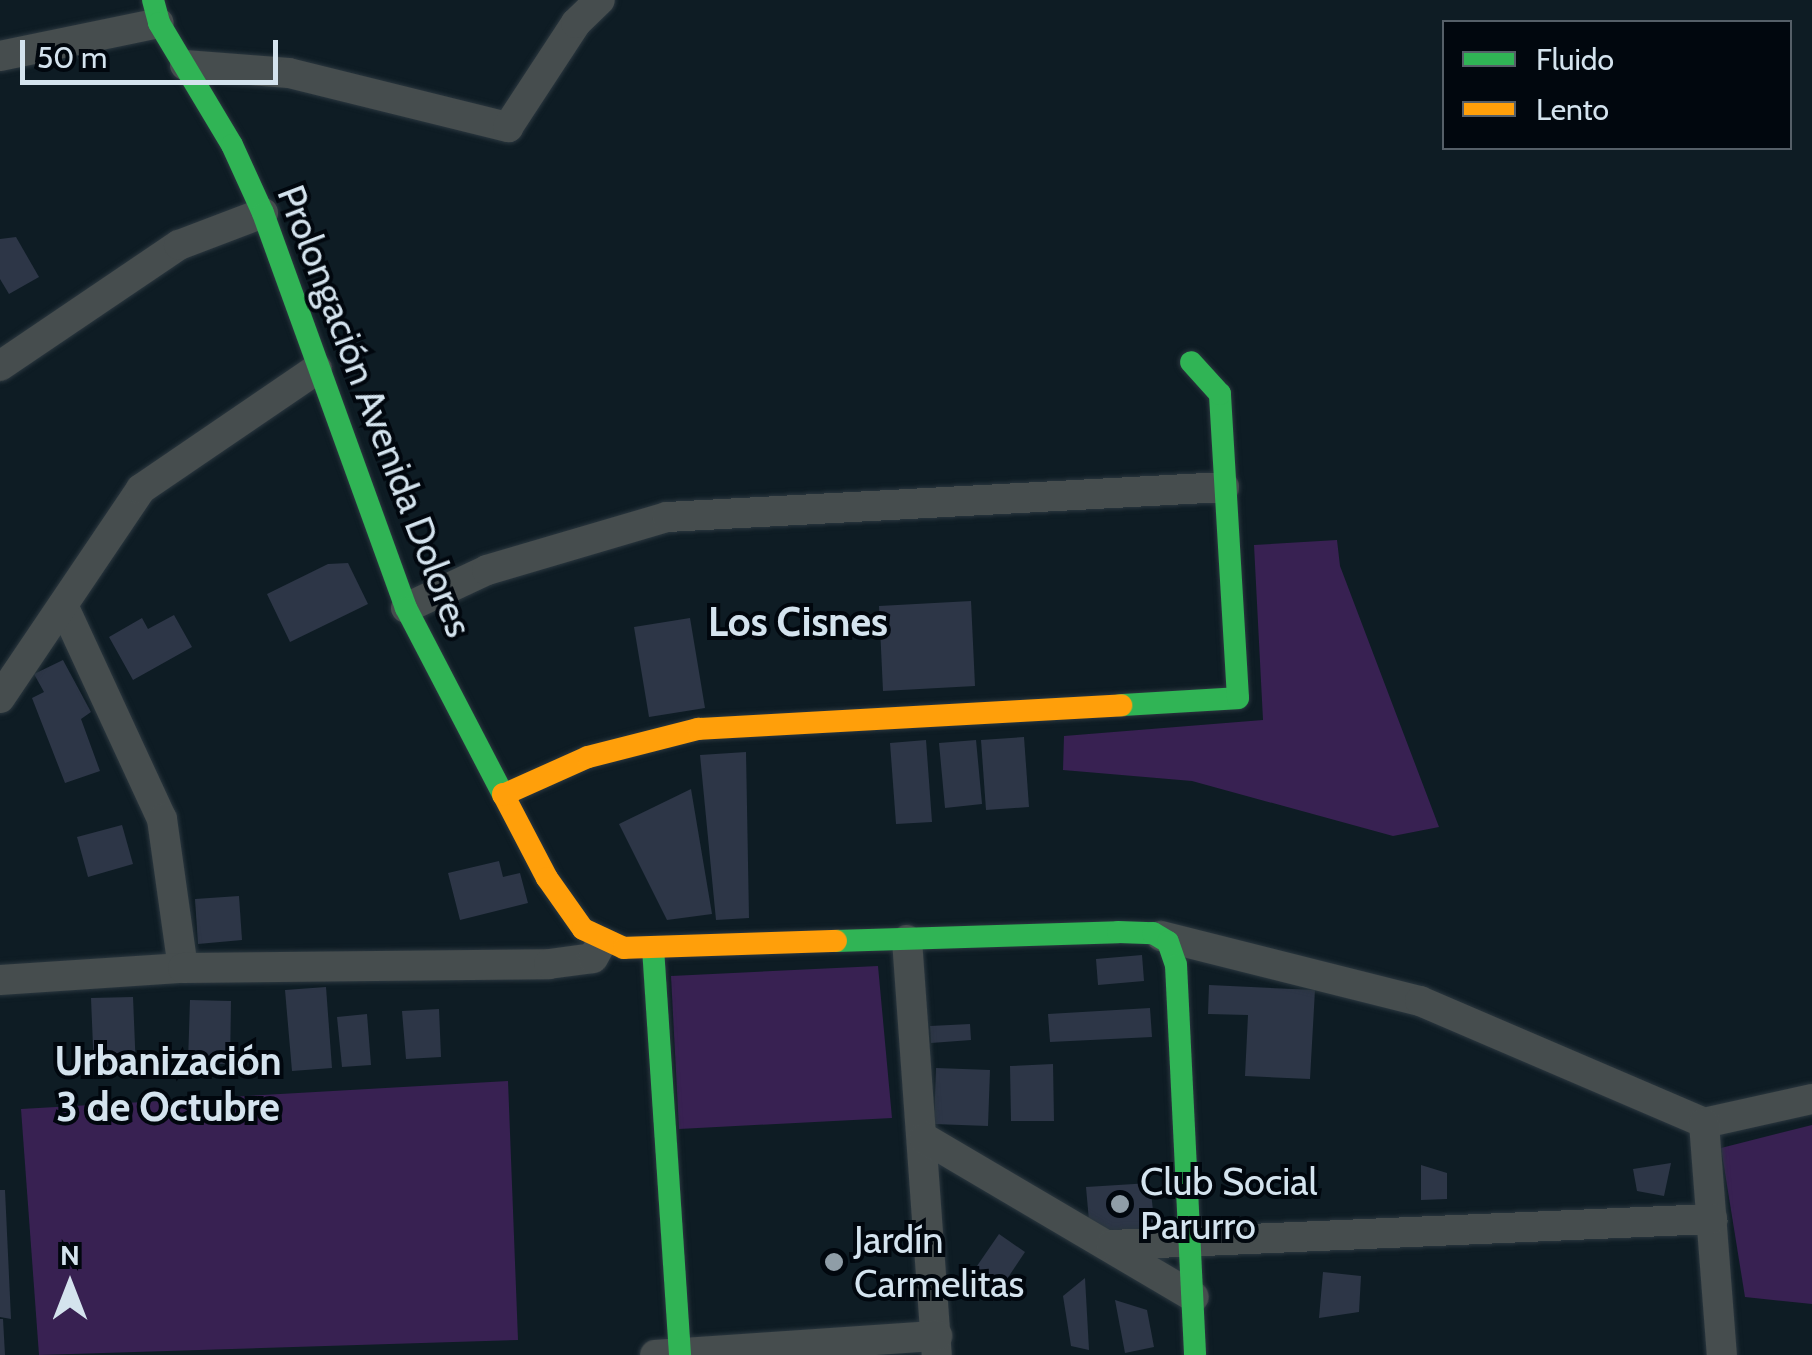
<!DOCTYPE html>
<html>
<head>
<meta charset="utf-8">
<style>
  body { margin:0 }
  #map { position:relative; width:1812px; height:1355px; overflow:hidden; background:#0e1c24; font-family:Cabin,sans-serif }
  div>[style] { position:absolute }
  [style*='--x'] { left:calc(var(--x)*1px); top:calc(var(--y)*1px); width:calc(var(--w)*1px); rotate:calc(var(--a)*1deg) }
  .green>* { inset:0; background:#382152 }
  .building>* { inset:0; background:#2d3647 }
  .roads { filter:drop-shadow(0 0 2px #2b373f) drop-shadow(0 0 2px #2b373f) }
  .street>* { height:30px; margin:-15px; padding:0 15px; transform-origin:15px; border-radius:15px; background:#464d4e }
  .fast>* { height:22px; margin:-11px; padding:0 11px; transform-origin:11px; border-radius:11px; background:#30b455 }
  .slow>* { height:22px; margin:-11px; padding:0 11px; transform-origin:11px; border-radius:11px; background:#ff9f0a }
  .dots>* { width:28px; height:28px; translate:-50% -50%; box-sizing:border-box; border:5px solid #01070e; border-radius:50% }
  span { translate:-50% -50%; white-space:nowrap; text-align:center; line-height:1.15; -webkit-text-stroke:8px #01070e; paint-order:stroke }
  .street-label { font-size:38px; color:#d4e3ee }
  .poi-label { font-size:38px; color:#d4e3ee }
  .left { translate:0 -50%; text-align:left }
  .neighbourhood-label { font-size:40px; color:#d4e3ee; font-weight:700 }
  .legend { position:absolute; left:1442px; top:20px; width:350px; height:130px; box-sizing:border-box; background:#01070e; border:2px solid #555f68; margin:0; padding:12px 18px; list-style:none; font-size:30px; color:#d4e3ee }
  .legend li { display:flex; align-items:center; gap:20px; height:50px }
  .legend b { width:50px; border:2px solid #555f68 }
  .north { position:absolute; left:20px; top:1235px; width:100px; height:100px; -webkit-text-stroke:8px #01070e; paint-order:stroke; rotate:0deg; font-size:28px; font-weight:700; line-height:40px; text-align:center; color:#d4e3ee }
  .north::after { content:''; display:block; margin:auto; width:35px; height:45px; background:#d4e3ee; clip-path:polygon(50% 0,100% 100%,50% 72%,0 100%) }
  .scale { position:absolute; left:20px; top:40px; width:258px; height:45px; box-sizing:border-box; border:5px solid #d4e3ee; border-top:0; padding-left:12px; font-size:30px; line-height:35px; white-space:nowrap; color:#d4e3ee; -webkit-text-stroke:8px #01070e; paint-order:stroke }
</style>
</head>
<body>
<div id="map">
  <div class="green">
    <div style="clip-path:polygon(1337px 540px,1340px 566px,1439px 827px,1393px 836px,1192px 781px,1063px 770px,1064px 736px,1263px 720px,1254px 545px)"></div>
    <div style="clip-path:polygon(878px 966px,892px 1118px,679px 1129px,671px 976px)"></div>
    <div style="clip-path:polygon(508px 1081px,518px 1340px,39px 1355px,21px 1109px)"></div>
    <div style="clip-path:polygon(1812px 1125px,1812px 1304px,1745px 1297px,1721px 1148px)"></div>
  </div>
  <div class="building">
    <div style="clip-path:polygon(16px 237px,39px 277px,9px 294px,0 279px,0 239px)"></div>
    <div style="clip-path:polygon(348px 563px,368px 604px,290px 642px,267px 594px,328px 564px)"></div>
    <div style="clip-path:polygon(971px 601px,975px 686px,883px 691px,879px 606px)"></div>
    <div style="clip-path:polygon(174px 615px,192px 647px,133px 680px,109px 637px,142px 618px,148px 629px)"></div>
    <div style="clip-path:polygon(690px 618px,705px 708px,649px 717px,634px 627px)"></div>
    <div style="clip-path:polygon(63px 660px,91px 712px,81px 719px,100px 771px,65px 783px,32px 698px,44px 692px,34px 674px)"></div>
    <div style="clip-path:polygon(1024px 737px,1029px 807px,986px 810px,981px 740px)"></div>
    <div style="clip-path:polygon(926px 740px,932px 822px,896px 824px,890px 743px)"></div>
    <div style="clip-path:polygon(976px 740px,982px 804px,945px 808px,939px 743px)"></div>
    <div style="clip-path:polygon(746px 752px,749px 918px,716px 920px,700px 755px)"></div>
    <div style="clip-path:polygon(691px 789px,712px 914px,667px 920px,619px 824px)"></div>
    <div style="clip-path:polygon(122px 825px,133px 864px,88px 877px,77px 837px)"></div>
    <div style="clip-path:polygon(499px 861px,503px 877px,520px 873px,528px 903px,460px 920px,448px 873px)"></div>
    <div style="clip-path:polygon(239px 896px,242px 940px,198px 944px,195px 899px)"></div>
    <div style="clip-path:polygon(1142px 955px,1144px 981px,1098px 985px,1096px 959px)"></div>
    <div style="clip-path:polygon(1209px 985px,1315px 990px,1310px 1079px,1245px 1076px,1248px 1015px,1208px 1014px)"></div>
    <div style="clip-path:polygon(326px 987px,332px 1068px,292px 1071px,285px 990px)"></div>
    <div style="clip-path:polygon(133px 997px,136px 1070px,94px 1071px,91px 998px)"></div>
    <div style="clip-path:polygon(190px 1000px,231px 1001px,230px 1064px,188px 1063px)"></div>
    <div style="clip-path:polygon(1150px 1008px,1152px 1037px,1050px 1042px,1048px 1014px)"></div>
    <div style="clip-path:polygon(439px 1009px,441px 1057px,406px 1059px,402px 1011px)"></div>
    <div style="clip-path:polygon(367px 1014px,371px 1065px,342px 1067px,337px 1017px)"></div>
    <div style="clip-path:polygon(970px 1024px,971px 1040px,931px 1043px,930px 1026px)"></div>
    <div style="clip-path:polygon(1053px 1064px,1054px 1121px,1011px 1121px,1010px 1066px)"></div>
    <div style="clip-path:polygon(936px 1068px,990px 1070px,988px 1126px,934px 1124px)"></div>
    <div style="clip-path:polygon(1671px 1163px,1664px 1196px,1637px 1191px,1633px 1169px)"></div>
    <div style="clip-path:polygon(1421px 1165px,1447px 1173px,1447px 1199px,1421px 1200px)"></div>
    <div style="clip-path:polygon(1150px 1183px,1155px 1229px,1109px 1232px,1089px 1221px,1086px 1187px)"></div>
    <div style="clip-path:polygon(0 1190px,5px 1190px,11px 1319px,0 1317px)"></div>
    <div style="clip-path:polygon(999px 1234px,1025px 1252px,997px 1294px,977px 1266px)"></div>
    <div style="clip-path:polygon(1323px 1272px,1361px 1276px,1359px 1312px,1319px 1318px)"></div>
    <div style="clip-path:polygon(1085px 1278px,1089px 1350px,1071px 1346px,1063px 1296px)"></div>
    <div style="clip-path:polygon(1115px 1300px,1147px 1310px,1154px 1347px,1125px 1353px)"></div>
    <div style="clip-path:polygon(0 1319px,3px 1319px,5px 1355px,0 1355px)"></div>
  </div>
  <div class="roads">
    <div class="street">
      <div style="--x:0;--y:56;--w:162;--a:-11.7"></div>
      <div style="--x:185;--y:65;--w:104;--a:4.4"></div>
      <div style="--x:289;--y:73;--w:226;--a:13.9"></div>
      <div style="--x:508;--y:127;--w:124;--a:-56.8"></div>
      <div style="--x:576;--y:23;--w:33;--a:-44"></div>
      <div style="--x:0;--y:366;--w:216;--a:-34.1"></div>
      <div style="--x:179;--y:245;--w:90;--a:-20.9"></div>
      <div style="--x:63;--y:605;--w:236;--a:65.2"></div>
      <div style="--x:162;--y:819;--w:150;--a:82"></div>
      <div style="--x:406;--y:608;--w:89;--a:-25.1"></div>
      <div style="--x:487;--y:570;--w:188;--a:-16.4"></div>
      <div style="--x:667;--y:517;--w:558;--a:-3.08"></div>
      <div style="--x:0;--y:698;--w:252;--a:-56"></div>
      <div style="--x:141;--y:489;--w:213;--a:-34.3"></div>
      <div style="--x:1161;--y:936;--w:267;--a:14.1"></div>
      <div style="--x:1420;--y:1001;--w:309;--a:23.2"></div>
      <div style="--x:1704;--y:1123;--w:111;--a:-12.5"></div>
      <div style="--x:907;--y:940;--w:416;--a:85.9"></div>
      <div style="--x:0;--y:980;--w:183;--a:-3.8"></div>
      <div style="--x:183;--y:968;--w:366;--a:-0.6"></div>
      <div style="--x:549;--y:964;--w:44;--a:-7.8"></div>
      <div style="--x:593;--y:958;--w:18;--a:-61"></div>
      <div style="--x:1704;--y:1123;--w:233;--a:85.6"></div>
      <div style="--x:924;--y:1138;--w:313;--a:30.5"></div>
      <div style="--x:1111;--y:1245;--w:602;--a:-2.48"></div>
      <div style="--x:655;--y:1355;--w:283;--a:-3.9"></div>
    </div>
    <div class="fast">
      <div style="--x:153;--y:0;--w:24;--a:75"></div>
      <div style="--x:159;--y:23;--w:142;--a:59.1"></div>
      <div style="--x:232;--y:145;--w:75;--a:65.5"></div>
      <div style="--x:263;--y:213;--w:420;--a:70.1"></div>
      <div style="--x:406;--y:608;--w:210;--a:62.5"></div>
      <div style="--x:1121;--y:705;--w:117;--a:-3.4"></div>
      <div style="--x:1238;--y:698;--w:305;--a:-93.4"></div>
      <div style="--x:1220;--y:394;--w:43;--a:-132.2"></div>
      <div style="--x:836;--y:941;--w:282;--a:-1.8"></div>
      <div style="--x:1118;--y:932;--w:35;--a:2"></div>
      <div style="--x:1153;--y:933;--w:17;--a:31"></div>
      <div style="--x:1168;--y:942;--w:24;--a:71"></div>
      <div style="--x:1176;--y:965;--w:390;--a:87.2"></div>
      <div style="--x:653;--y:948;--w:408;--a:86.2"></div>
    </div>
    <div class="slow">
      <div style="--x:503;--y:794;--w:95;--a:62.4"></div>
      <div style="--x:547;--y:878;--w:62;--a:54.8"></div>
      <div style="--x:583;--y:929;--w:45;--a:24.9"></div>
      <div style="--x:624;--y:948;--w:212;--a:-1.9"></div>
      <div style="--x:503;--y:795;--w:93;--a:-24.1"></div>
      <div style="--x:588;--y:757;--w:114;--a:-14.3"></div>
      <div style="--x:698;--y:729;--w:424;--a:-3.2"></div>
    </div>
  </div>
  <div class="dots">
    <div style="left:1120px;top:1204px;background:#8f9da7"></div>
    <div style="left:834px;top:1262px;background:#8f9da7"></div>
  </div>
  <div class="street-label">
    <span style="left:375px;top:411px;rotate:69deg">Prolongación Avenida Dolores</span>
  </div>
  <div class="poi-label">
    <span class="left" style="left:1140px;top:1204px">Club Social<br>Parurro</span>
    <span class="left" style="left:854px;top:1262px">Jardín<br>Carmelitas</span>
  </div>
  <div class="neighbourhood-label">
    <span style="left:798px;top:622px">Los Cisnes</span>
    <span style="left:168px;top:1084px">Urbanización<br>3 de Octubre</span>
  </div>
  <ul class="legend">
  <li><b style="height:12px;background:#30b455"></b>Fluido</li>
  <li><b style="height:12px;background:#ff9f0a"></b>Lento</li>
  </ul>
  <div class="north">N</div>
  <div class="scale">50 m</div>
</div>
</body>
</html>
